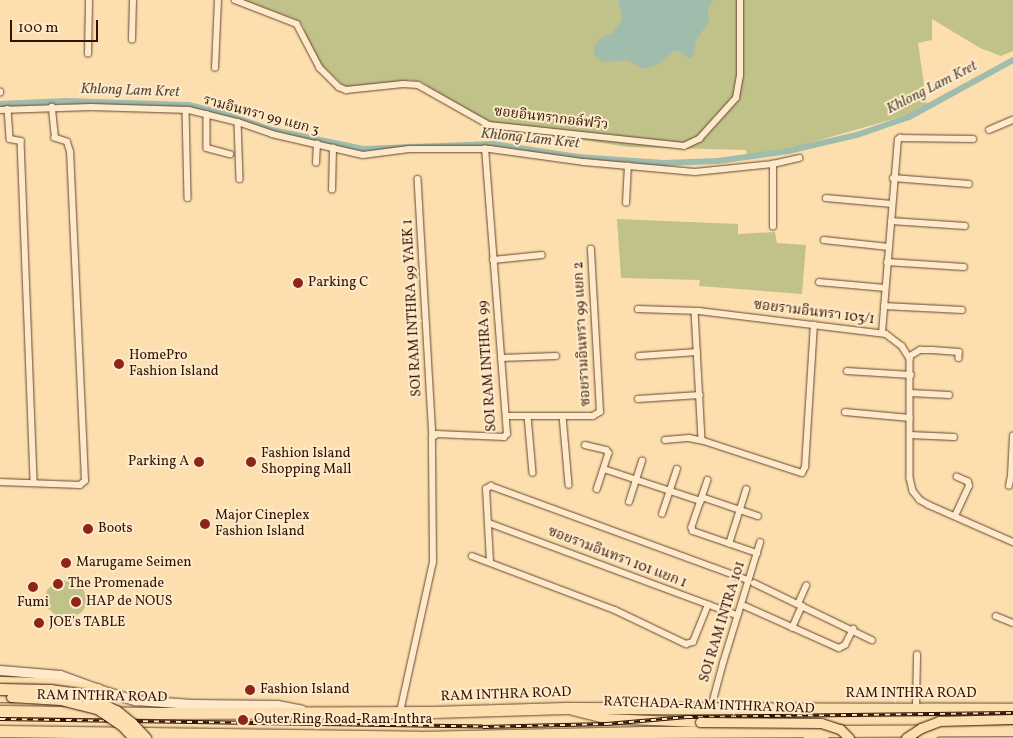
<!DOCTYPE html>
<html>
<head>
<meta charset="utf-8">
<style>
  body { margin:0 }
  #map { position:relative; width:1013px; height:738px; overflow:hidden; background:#fddfaf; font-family:Vollkorn,"Noto Serif Thai",serif }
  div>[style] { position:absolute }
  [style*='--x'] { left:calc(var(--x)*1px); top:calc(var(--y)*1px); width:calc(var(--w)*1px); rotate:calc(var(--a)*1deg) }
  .green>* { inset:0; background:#c1c18a }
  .water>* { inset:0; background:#9fbcad }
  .canal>* { height:6px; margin:-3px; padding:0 3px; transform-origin:3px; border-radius:3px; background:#9fbcad }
  .roads { filter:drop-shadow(0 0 1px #63472d) drop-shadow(0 0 1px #63472d) }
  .street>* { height:5.5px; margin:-2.75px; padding:0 2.75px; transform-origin:2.75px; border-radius:2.75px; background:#feeacb }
  .secondary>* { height:9px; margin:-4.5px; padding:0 4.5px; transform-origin:4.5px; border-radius:4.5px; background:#feeacb }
  .primary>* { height:9px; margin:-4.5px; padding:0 4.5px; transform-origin:4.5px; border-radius:4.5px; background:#fddfaf }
  .highway>* { height:11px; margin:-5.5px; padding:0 5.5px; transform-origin:5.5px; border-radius:5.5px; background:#fddfaf }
  .rail>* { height:4px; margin-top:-2px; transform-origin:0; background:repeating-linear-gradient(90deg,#feeacb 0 5.5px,#301402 0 11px); box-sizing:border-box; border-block:1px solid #301402 }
  .bridges { filter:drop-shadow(0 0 1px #301402) drop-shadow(0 0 1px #301402) }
  .primary-bridge>* { height:9px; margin:-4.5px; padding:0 4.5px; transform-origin:4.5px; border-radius:4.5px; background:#fddfaf }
  .highway-bridge>* { height:11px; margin:-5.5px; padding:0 5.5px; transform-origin:5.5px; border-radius:5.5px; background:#fddfaf }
  .dots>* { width:14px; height:14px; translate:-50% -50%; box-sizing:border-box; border:2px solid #feeacb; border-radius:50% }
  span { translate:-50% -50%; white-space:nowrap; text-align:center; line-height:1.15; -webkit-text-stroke:4px #feeacb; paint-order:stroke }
  .street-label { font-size:14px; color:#301402 }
  .poi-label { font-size:14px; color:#301402 }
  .left { translate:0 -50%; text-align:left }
  .right { translate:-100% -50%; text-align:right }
  .water-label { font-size:15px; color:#574f3e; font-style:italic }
  .scale { position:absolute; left:10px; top:20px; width:88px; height:22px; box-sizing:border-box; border:2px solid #301402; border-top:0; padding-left:6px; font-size:15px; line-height:18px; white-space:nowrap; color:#301402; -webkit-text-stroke:4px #feeacb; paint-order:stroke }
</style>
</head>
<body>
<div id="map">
  <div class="green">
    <div style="clip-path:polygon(243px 0,1013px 0,1013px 51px,1001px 56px,980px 48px,932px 19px,932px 40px,918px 43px,927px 105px,907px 115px,796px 147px,747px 155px,746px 150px,628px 147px,576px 139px,491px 131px,422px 82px,410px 80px,350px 88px,344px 86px,320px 63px,309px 45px,303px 25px,295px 19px)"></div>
    <div style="clip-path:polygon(617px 219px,738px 224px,738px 234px,775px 232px,777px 243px,806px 245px,802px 294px,699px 286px,700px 280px,621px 278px)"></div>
    <div style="clip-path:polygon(64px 580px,80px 585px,87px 596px,87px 604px,82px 612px,71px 618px,57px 616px,44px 605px,47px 590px,56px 582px)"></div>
  </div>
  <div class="water">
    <div style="clip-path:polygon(618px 0,713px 0,708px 9px,709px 21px,696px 40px,693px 56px,689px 58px,680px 51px,674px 51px,659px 64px,644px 69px,627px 60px,603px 62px,594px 55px,594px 47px,597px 42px,603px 37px,611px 34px,620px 23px,622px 17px)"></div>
  </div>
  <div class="canal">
    <div style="--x:0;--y:104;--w:66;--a:-2.6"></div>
    <div style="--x:66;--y:101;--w:122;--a:1.9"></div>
    <div style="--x:188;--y:105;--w:32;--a:13"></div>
    <div style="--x:219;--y:112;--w:56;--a:18.8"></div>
    <div style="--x:272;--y:130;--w:93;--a:11.8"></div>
    <div style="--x:363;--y:149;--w:130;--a:-2.2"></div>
    <div style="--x:493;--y:144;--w:86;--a:8.7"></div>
    <div style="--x:578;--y:157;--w:86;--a:4"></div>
    <div style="--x:664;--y:163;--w:54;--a:-2.1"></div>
    <div style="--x:718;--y:161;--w:71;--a:-8.1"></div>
    <div style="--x:788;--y:151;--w:71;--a:-13.1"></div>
    <div style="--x:857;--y:135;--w:55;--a:-19.1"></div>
    <div style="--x:909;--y:117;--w:119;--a:-28.7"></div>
  </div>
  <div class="roads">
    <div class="street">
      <div style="--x:235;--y:0;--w:66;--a:21.2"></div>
      <div style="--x:297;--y:24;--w:50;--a:62.4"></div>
      <div style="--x:320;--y:68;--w:27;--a:45"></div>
      <div style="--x:339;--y:87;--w:8;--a:23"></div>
      <div style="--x:346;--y:90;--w:57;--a:-6"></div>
      <div style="--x:403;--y:84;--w:15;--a:4"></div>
      <div style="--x:418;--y:85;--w:81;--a:29.4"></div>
      <div style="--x:489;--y:125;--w:196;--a:6.1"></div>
      <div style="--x:684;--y:146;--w:17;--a:-25"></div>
      <div style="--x:699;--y:139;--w:55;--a:-47.9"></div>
      <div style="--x:736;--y:98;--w:22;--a:-80"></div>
      <div style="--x:740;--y:76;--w:76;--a:-90"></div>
      <div style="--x:132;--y:40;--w:40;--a:-88.6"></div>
      <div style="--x:88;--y:54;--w:54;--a:-88.9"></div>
      <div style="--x:215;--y:68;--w:68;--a:-87.5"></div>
      <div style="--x:0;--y:93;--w:1;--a:-90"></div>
      <div style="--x:8;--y:109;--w:30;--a:86"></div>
      <div style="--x:10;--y:139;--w:11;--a:10"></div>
      <div style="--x:21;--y:141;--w:342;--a:87.8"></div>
      <div style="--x:0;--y:110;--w:91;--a:-1.9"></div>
      <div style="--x:91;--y:107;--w:98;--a:1.8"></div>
      <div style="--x:189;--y:110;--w:50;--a:13.8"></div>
      <div style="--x:238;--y:122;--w:36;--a:19"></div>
      <div style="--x:272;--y:134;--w:93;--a:13"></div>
      <div style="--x:363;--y:155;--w:46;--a:-7.4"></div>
      <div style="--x:409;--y:149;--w:81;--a:0"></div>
      <div style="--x:490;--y:149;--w:95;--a:7.9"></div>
      <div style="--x:584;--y:162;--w:111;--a:5.1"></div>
      <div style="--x:695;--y:172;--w:78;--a:-5.9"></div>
      <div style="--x:773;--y:164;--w:27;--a:-13"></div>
      <div style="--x:186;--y:110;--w:88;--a:88.7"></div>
      <div style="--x:207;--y:114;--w:34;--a:90"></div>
      <div style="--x:207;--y:148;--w:24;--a:15"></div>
      <div style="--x:238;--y:122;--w:57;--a:88"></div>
      <div style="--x:989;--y:130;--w:26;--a:-23"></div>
      <div style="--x:316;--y:163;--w:19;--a:-87"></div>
      <div style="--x:893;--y:178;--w:76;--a:4.5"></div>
      <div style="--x:418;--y:179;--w:257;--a:86.7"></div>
      <div style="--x:332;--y:190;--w:42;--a:-88.6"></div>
      <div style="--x:826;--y:198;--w:66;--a:5.2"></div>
      <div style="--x:626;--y:203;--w:37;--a:-87"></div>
      <div style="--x:891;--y:221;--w:74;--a:3.9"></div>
      <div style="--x:773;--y:227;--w:63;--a:-90"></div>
      <div style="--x:824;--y:240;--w:65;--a:6.1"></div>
      <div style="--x:493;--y:260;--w:49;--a:-5.8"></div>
      <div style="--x:887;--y:262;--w:77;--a:3.7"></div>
      <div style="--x:819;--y:282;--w:66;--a:5.2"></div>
      <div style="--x:884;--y:306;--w:78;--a:2.9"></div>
      <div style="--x:638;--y:309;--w:61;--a:1.9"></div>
      <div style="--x:699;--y:311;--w:188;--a:7"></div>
      <div style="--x:886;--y:334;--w:20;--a:37"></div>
      <div style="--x:902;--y:346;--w:15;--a:58"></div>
      <div style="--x:910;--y:359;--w:119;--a:90"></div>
      <div style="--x:910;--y:478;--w:13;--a:77"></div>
      <div style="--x:913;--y:491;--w:11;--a:52"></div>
      <div style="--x:920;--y:500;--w:10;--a:29"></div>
      <div style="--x:929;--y:505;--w:92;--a:23.8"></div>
      <div style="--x:695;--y:311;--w:129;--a:86.9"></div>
      <div style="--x:882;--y:333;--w:194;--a:-85.3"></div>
      <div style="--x:898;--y:140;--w:3;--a:-45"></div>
      <div style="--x:900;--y:138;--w:73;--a:0.8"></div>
      <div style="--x:639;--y:356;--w:58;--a:-3.9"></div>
      <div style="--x:910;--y:356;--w:12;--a:-31"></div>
      <div style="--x:920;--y:350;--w:12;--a:0"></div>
      <div style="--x:932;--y:350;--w:27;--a:4"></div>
      <div style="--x:959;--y:352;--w:6;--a:90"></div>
      <div style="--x:501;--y:358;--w:55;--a:-2.1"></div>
      <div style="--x:847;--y:371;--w:64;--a:3.6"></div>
      <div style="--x:910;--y:393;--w:39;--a:3"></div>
      <div style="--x:638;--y:399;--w:62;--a:-3.7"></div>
      <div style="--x:845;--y:412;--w:65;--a:5.3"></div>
      <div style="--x:506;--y:416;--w:87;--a:0"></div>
      <div style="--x:593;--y:416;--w:8;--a:-30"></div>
      <div style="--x:600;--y:412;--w:163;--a:-93.2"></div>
      <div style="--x:528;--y:416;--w:57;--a:85"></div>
      <div style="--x:563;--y:416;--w:69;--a:85"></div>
      <div style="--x:910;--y:435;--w:44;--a:2.6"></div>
      <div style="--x:665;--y:440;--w:24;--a:-5"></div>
      <div style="--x:689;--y:438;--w:15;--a:11"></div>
      <div style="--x:704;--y:441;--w:103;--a:18.1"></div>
      <div style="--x:802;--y:473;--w:7;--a:-63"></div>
      <div style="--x:805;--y:467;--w:142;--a:-86.4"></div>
      <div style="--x:585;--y:445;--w:22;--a:13"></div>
      <div style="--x:606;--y:450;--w:4;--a:45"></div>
      <div style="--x:609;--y:453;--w:38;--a:108"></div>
      <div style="--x:604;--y:469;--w:102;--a:18.3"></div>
      <div style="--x:708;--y:480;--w:50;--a:108.8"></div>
      <div style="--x:692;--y:527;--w:4;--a:76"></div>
      <div style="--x:693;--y:531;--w:68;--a:19"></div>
      <div style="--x:0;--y:482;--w:80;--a:2.1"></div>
      <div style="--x:80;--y:485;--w:6;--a:-39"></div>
      <div style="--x:85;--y:481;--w:329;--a:-92.6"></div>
      <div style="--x:70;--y:152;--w:10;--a:-107"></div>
      <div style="--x:67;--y:142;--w:13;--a:-162"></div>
      <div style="--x:55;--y:138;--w:31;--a:-96"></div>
      <div style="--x:1009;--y:486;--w:10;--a:-79"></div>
      <div style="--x:1011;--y:476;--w:40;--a:-87.1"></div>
      <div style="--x:702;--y:497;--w:59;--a:18.7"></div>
      <div style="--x:629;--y:502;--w:43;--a:-72.4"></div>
      <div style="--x:662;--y:514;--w:47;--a:-71.6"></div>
      <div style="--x:955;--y:516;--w:33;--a:-65"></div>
      <div style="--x:969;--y:486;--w:4;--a:-104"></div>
      <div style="--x:968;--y:482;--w:12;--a:-156"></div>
      <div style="--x:489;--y:523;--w:265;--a:20.4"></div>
      <div style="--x:729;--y:544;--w:57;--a:-72.5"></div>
      <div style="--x:472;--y:556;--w:153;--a:20.7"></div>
      <div style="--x:615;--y:610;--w:79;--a:25.6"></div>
      <div style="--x:686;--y:644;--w:7;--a:-16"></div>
      <div style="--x:693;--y:642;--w:40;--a:-68"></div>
      <div style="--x:490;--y:562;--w:73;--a:-93.1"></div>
      <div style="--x:486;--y:489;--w:6;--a:-31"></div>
      <div style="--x:491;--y:486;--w:274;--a:20.1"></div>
      <div style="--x:754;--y:583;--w:131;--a:25.8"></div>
      <div style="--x:798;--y:604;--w:20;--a:-66"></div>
      <div style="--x:745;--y:606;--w:103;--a:24.1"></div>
      <div style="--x:839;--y:648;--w:7;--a:-27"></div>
      <div style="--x:845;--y:645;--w:18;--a:-63"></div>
      <div style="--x:996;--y:616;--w:18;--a:22"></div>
      <div style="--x:792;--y:628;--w:24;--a:-66"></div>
      <div style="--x:711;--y:708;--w:47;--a:-75.1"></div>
      <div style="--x:723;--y:663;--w:126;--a:-72.9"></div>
      <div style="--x:916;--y:709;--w:54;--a:-88.9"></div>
      <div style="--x:400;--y:712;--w:154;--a:-77.6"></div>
      <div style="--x:433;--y:562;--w:124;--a:-90.5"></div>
      <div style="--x:432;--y:438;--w:6;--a:-39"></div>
      <div style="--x:437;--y:434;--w:67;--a:2.6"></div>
      <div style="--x:504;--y:437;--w:4;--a:-45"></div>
      <div style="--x:507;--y:434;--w:286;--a:-94.4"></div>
    </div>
    <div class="secondary">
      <div style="--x:0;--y:670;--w:60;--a:4.8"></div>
      <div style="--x:60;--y:675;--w:40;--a:20.2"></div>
      <div style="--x:98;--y:689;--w:39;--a:17"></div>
      <div style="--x:135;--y:700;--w:57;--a:4"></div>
      <div style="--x:192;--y:704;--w:85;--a:0.7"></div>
      <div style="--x:277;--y:705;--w:25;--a:11"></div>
    </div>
    <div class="primary">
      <div style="--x:0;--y:697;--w:11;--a:0"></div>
      <div style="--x:572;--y:710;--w:33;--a:14"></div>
      <div style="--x:604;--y:718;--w:96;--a:2.4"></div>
      <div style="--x:807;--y:735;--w:17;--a:10"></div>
      <div style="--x:922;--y:738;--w:15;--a:-23"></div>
    </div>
    <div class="highway">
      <div style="--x:0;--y:682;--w:47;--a:1.2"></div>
      <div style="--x:47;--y:683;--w:51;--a:6.7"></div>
      <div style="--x:0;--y:711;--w:157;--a:0.7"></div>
      <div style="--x:157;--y:713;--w:275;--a:-0.2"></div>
      <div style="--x:432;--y:712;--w:133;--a:-1.7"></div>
      <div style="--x:565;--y:708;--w:448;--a:0.1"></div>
      <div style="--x:0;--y:731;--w:419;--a:0.8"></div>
      <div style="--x:419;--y:737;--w:225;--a:-1.3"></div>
      <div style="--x:644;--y:732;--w:369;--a:-0.3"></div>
    </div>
  </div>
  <div class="rail">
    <div style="--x:0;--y:719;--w:483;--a:0.9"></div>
    <div style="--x:483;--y:727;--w:124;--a:-1.4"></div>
    <div style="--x:607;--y:724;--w:80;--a:-5"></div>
    <div style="--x:687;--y:717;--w:326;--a:-0.7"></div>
  </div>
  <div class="bridges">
    <div class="primary-bridge">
      <div style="--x:11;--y:697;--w:49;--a:3.5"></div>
      <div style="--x:60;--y:700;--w:38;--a:14"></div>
      <div style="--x:97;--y:709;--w:29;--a:34"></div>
      <div style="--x:121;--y:725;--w:18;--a:47"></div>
      <div style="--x:700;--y:722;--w:121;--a:0.5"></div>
      <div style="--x:821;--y:723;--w:20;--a:18"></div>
      <div style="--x:840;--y:729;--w:13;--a:45"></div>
      <div style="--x:906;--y:738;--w:18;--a:-34"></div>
      <div style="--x:921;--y:728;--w:19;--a:-21"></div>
      <div style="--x:939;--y:721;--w:74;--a:-1.5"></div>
    </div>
    <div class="highway-bridge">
      <div style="--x:0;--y:689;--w:50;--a:1.1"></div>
      <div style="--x:50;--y:690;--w:34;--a:8"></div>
      <div style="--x:84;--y:695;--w:36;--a:27"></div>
      <div style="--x:116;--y:711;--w:19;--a:39"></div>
      <div style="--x:131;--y:723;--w:21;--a:47"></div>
    </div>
  </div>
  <div class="dots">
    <div style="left:298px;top:283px;background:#8f2418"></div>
    <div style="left:119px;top:364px;background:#8f2418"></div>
    <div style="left:199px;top:462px;background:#8f2418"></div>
    <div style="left:251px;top:462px;background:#8f2418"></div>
    <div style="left:205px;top:524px;background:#8f2418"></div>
    <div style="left:88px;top:529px;background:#8f2418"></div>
    <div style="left:66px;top:563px;background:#8f2418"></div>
    <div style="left:58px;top:584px;background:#8f2418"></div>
    <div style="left:33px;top:587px;background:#8f2418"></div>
    <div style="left:76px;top:602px;background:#8f2418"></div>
    <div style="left:39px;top:623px;background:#8f2418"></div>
    <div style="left:250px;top:690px;background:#8f2418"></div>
    <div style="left:243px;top:720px;background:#8f2418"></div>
  </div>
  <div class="street-label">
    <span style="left:261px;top:116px;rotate:15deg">รามอินทรา 99 แยก 3</span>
    <span style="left:551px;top:119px;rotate:7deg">ซอยอินทรากอล์ฟวิว</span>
    <span style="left:413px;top:308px;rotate:-93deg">SOI RAM INTHRA 99 YAEK 1</span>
    <span style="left:814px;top:313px;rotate:7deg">ซอยรามอินทรา 103/1</span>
    <span style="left:583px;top:334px;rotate:-93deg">ซอยรามอินทรา 99 แยก 2</span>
    <span style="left:488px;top:366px;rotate:-94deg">SOI RAM INTHRA 99</span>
    <span style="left:617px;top:558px;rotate:21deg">ซอยรามอินทรา 101 แยก 1</span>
    <span style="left:723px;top:622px;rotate:-73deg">SOI RAM INTRA 101</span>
    <span style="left:911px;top:694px">RAM INTHRA ROAD</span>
    <span style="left:506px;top:695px;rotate:-2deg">RAM INTHRA ROAD</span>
    <span style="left:102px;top:697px;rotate:1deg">RAM INTHRA ROAD</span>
    <span style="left:709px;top:706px;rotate:2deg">RATCHADA-RAM INTHRA ROAD</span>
  </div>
  <div class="poi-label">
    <span class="left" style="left:308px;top:283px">Parking C</span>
    <span class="left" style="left:129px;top:364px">HomePro<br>Fashion Island</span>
    <span class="left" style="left:261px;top:462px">Fashion Island<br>Shopping Mall</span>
    <span class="right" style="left:189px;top:462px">Parking A</span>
    <span class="left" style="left:215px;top:524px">Major Cineplex<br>Fashion Island</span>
    <span class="left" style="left:98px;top:529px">Boots</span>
    <span class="left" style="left:76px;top:563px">Marugame Seimen</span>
    <span class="left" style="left:68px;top:584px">The Promenade</span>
    <span class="left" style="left:86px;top:602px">HAP de NOUS</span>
    <span style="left:33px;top:603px">Fumi</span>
    <span class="left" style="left:49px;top:623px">JOE's TABLE</span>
    <span class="left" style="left:260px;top:690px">Fashion Island</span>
    <span class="left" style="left:254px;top:720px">Outer Ring Road-Ram Inthra</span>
  </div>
  <div class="water-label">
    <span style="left:932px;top:88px;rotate:-27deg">Khlong Lam Kret</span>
    <span style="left:130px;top:91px;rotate:2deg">Khlong Lam Kret</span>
    <span style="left:530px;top:139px;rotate:6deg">Khlong Lam Kret</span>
  </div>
  <div class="scale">100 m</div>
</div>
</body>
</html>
